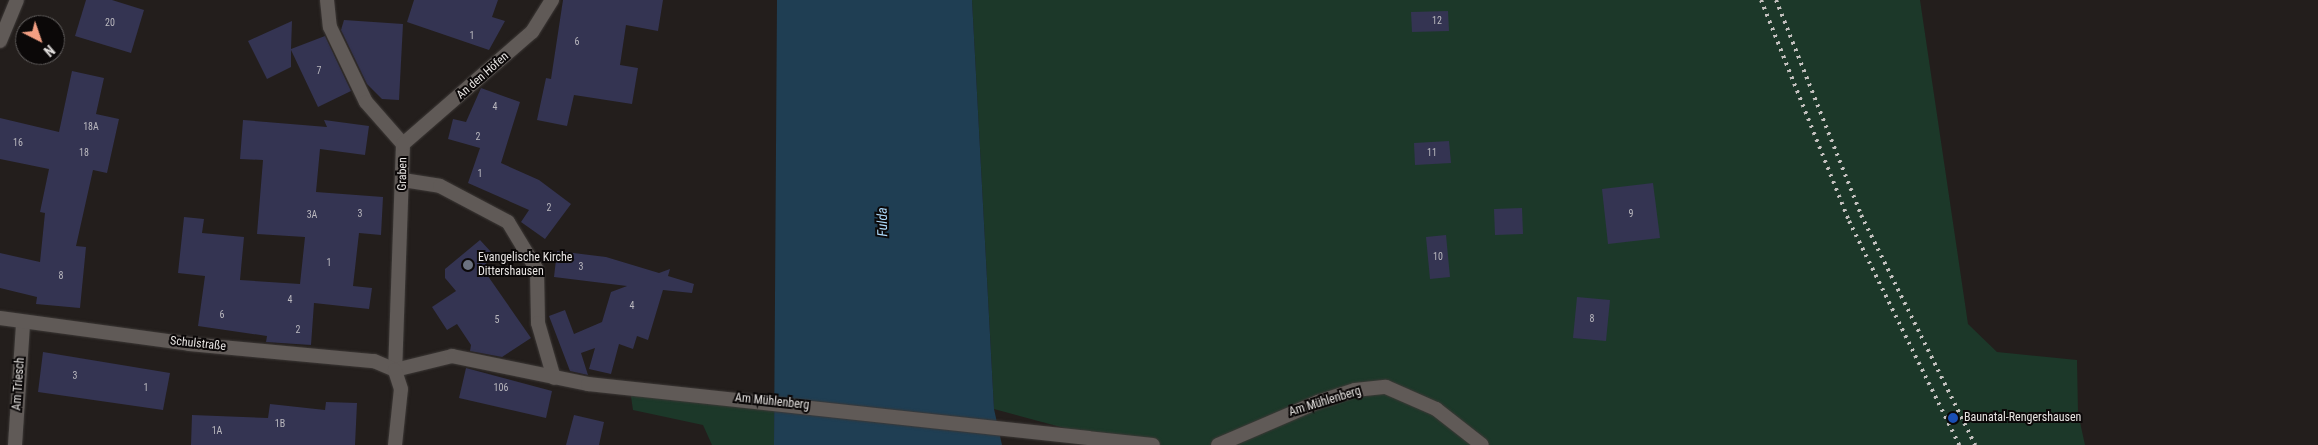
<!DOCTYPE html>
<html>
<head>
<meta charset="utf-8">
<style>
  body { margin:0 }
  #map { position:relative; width:2318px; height:445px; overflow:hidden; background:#231e1c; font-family:"Roboto Condensed",sans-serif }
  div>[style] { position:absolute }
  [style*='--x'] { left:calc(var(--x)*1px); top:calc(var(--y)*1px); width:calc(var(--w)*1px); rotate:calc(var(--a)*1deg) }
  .green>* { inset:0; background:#1c3829 }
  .water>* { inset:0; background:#1f3e53 }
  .building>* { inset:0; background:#343452 }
  .roads { filter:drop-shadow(0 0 1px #3c3836) drop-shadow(0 0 1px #3c3836) }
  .minor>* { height:14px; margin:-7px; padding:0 7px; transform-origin:7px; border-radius:7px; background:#605a57 }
  .tertiary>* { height:14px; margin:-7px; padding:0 7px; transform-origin:7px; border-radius:7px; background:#605a57 }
  .rail>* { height:4px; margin-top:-2px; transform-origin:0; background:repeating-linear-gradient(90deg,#c4c1bf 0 2.5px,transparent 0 7.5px) }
  .dots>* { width:14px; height:14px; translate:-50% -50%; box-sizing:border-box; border:2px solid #0b0808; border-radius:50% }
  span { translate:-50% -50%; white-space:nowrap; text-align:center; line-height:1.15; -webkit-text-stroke:4px #0b0808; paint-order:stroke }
  .number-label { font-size:10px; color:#bab8be }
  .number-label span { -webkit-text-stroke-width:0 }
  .street-label { font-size:12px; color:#e7e4e2 }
  .poi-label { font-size:12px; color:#e7e4e2 }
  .left { translate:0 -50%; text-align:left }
  .water-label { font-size:14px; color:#addafb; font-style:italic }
  .north { position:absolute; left:15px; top:15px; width:50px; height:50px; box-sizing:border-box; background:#0b0808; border:1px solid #63605f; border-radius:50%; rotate:139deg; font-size:14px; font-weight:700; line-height:20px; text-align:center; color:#e7e4e2 }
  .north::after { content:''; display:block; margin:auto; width:18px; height:22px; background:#f39f83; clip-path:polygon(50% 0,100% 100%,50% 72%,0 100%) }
</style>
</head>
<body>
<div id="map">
  <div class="green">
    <div style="clip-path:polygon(972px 0,1920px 0,1968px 324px,1997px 352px,2077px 360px,2078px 413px,2085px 445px,1153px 445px,1094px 436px,994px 409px)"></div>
    <div style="clip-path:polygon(629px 383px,774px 402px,774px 445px,712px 445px,703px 425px,633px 410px)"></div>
  </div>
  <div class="water">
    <div style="clip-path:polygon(777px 0,972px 0,994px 409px,1002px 445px,774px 445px)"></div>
  </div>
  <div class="building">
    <div style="clip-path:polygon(86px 0,112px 0,144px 10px,131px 53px,75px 36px)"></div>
    <div style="clip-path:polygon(414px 0,498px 0,492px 17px,505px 21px,489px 50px,407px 22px)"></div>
    <div style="clip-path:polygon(563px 0,663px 0,658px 31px,626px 25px,620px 65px,638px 68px,632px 104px,574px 95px,567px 126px,537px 120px,546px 78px,551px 79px)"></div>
    <div style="clip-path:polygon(1448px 11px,1449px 31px,1412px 32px,1411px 12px)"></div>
    <div style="clip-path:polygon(344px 20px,403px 24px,399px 100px,382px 99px,367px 84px,341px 30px)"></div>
    <div style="clip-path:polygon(292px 21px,291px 49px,325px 36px,351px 91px,318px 107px,291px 50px,291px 67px,267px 79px,248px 41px)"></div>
    <div style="clip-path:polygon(72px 71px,104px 78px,96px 114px,119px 119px,107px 173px,93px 170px,76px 246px,86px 247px,80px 308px,36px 304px,37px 297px,0 288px,0 253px,40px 262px,45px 213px,40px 212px,49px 169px,0 159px,0 118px,59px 132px)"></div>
    <div style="clip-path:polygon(481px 88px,520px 102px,501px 163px,539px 180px,571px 204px,545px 239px,521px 222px,529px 210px,468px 183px,480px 148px,448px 139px,453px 119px,466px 122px)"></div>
    <div style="clip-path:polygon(243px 120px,327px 127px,324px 120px,369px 126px,365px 155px,320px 149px,316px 192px,383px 197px,381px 235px,359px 233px,353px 286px,372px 288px,369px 309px,314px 303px,311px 345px,266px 342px,267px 336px,198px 326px,205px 276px,178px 273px,184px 217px,204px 219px,202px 233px,244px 237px,240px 280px,300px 284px,305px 237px,257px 234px,263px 160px,240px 159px)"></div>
    <div style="clip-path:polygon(1449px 141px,1451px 163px,1415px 165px,1414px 143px)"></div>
    <div style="clip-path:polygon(1653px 183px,1660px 238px,1608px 244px,1602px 189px)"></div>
    <div style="clip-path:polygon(1522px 208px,1523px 234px,1495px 235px,1494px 209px)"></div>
    <div style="clip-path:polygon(1446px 235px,1450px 277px,1430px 279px,1426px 237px)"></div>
    <div style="clip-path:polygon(480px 240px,492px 253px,483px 269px,531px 338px,502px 357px,470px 351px,471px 345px,457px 324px,447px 330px,432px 307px,456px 291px,445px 278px,445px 269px)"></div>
    <div style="clip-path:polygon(557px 251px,606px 257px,659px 273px,670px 269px,668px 276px,694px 284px,692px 293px,663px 290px,648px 340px,637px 336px,633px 349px,619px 344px,611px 374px,589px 369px,595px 348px,581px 353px,588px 375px,570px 371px,549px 316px,565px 310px,574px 334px,602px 322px,611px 292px,627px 286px,554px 277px)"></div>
    <div style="clip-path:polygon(1577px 297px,1610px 300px,1606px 341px,1573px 338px)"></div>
    <div style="clip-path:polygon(43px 352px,170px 373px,163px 410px,38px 392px)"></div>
    <div style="clip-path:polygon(466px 368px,552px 391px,546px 418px,459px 398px)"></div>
    <div style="clip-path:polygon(326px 402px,357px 403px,355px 445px,191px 445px,192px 415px,268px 418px,270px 404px,325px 410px)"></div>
    <div style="clip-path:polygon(574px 415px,604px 422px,599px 445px,566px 445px)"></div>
  </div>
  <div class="roads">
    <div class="minor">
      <div style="--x:327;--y:0;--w:27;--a:84"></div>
      <div style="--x:330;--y:27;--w:83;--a:64.4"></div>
      <div style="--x:366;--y:102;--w:56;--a:48.6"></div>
      <div style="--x:403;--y:144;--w:226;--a:92"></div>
      <div style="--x:0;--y:41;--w:44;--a:-67.5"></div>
      <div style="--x:403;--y:144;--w:171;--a:-41"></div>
      <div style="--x:532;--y:32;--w:38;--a:-58"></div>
      <div style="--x:403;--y:180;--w:37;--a:9"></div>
      <div style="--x:440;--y:186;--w:77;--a:27.9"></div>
      <div style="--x:508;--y:222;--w:56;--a:58.9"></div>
      <div style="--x:537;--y:270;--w:53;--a:88.9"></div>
      <div style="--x:538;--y:323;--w:57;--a:73.8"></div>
      <div style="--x:15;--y:445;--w:122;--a:-86.2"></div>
    </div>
    <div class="tertiary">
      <div style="--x:0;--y:318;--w:191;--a:7.8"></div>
      <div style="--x:189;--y:344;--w:186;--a:5.3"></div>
      <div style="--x:374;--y:361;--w:23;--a:23"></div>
      <div style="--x:395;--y:370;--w:59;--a:-13.8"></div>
      <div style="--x:452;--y:356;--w:139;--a:11.6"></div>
      <div style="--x:588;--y:384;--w:568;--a:6.16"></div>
      <div style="--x:395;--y:445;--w:56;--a:-83.9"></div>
      <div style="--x:401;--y:389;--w:20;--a:-108"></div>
      <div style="--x:1218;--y:445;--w:109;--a:-23.3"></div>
      <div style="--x:1318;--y:402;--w:39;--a:-18"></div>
      <div style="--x:1355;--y:390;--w:31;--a:-6"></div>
      <div style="--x:1386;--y:387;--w:55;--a:23.7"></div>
      <div style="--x:1436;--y:409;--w:58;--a:38"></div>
    </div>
  </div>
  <div class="rail">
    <div style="--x:1761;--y:0;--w:238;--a:68.3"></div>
    <div style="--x:1849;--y:221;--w:250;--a:63.8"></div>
    <div style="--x:1776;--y:0;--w:231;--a:68.4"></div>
    <div style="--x:1861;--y:215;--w:257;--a:63.6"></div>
  </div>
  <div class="dots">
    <div style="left:468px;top:265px;background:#6b7280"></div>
    <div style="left:1953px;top:418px;background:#1a4fb4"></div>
  </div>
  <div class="number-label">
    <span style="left:1437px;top:21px">12</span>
    <span style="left:110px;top:23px">20</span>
    <span style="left:472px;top:36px">1</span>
    <span style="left:577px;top:42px">6</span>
    <span style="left:319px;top:71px">7</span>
    <span style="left:495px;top:107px">4</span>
    <span style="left:91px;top:127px">18A</span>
    <span style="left:478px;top:137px">2</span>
    <span style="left:18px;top:143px">16</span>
    <span style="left:84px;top:153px">18</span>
    <span style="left:1432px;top:153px">11</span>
    <span style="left:480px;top:174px">1</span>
    <span style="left:549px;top:208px">2</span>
    <span style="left:360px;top:214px">3</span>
    <span style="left:1631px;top:214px">9</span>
    <span style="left:312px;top:215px">3A</span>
    <span style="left:1438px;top:257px">10</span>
    <span style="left:329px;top:263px">1</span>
    <span style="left:581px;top:267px">3</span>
    <span style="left:61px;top:276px">8</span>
    <span style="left:290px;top:300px">4</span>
    <span style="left:632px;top:306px">4</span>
    <span style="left:222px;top:315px">6</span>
    <span style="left:1592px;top:319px">8</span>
    <span style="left:497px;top:320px">5</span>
    <span style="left:298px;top:330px">2</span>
    <span style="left:75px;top:376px">3</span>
    <span style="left:146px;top:388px">1</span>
    <span style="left:501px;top:388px">106</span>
    <span style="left:280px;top:424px">1B</span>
    <span style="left:217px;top:431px">1A</span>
  </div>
  <div class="street-label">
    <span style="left:483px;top:76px;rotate:-41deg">An den Höfen</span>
    <span style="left:403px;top:174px;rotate:-89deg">Graben</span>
    <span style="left:198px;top:344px;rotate:6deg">Schulstraße</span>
    <span style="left:19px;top:384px;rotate:-86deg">Am Triesch</span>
    <span style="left:772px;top:402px;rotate:6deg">Am Mühlenberg</span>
    <span style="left:1325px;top:402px;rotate:-17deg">Am Mühlenberg</span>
  </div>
  <div class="poi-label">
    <span class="left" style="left:478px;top:265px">Evangelische Kirche<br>Dittershausen</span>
    <span class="left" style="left:1964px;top:418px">Baunatal-Rengershausen</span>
  </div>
  <div class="water-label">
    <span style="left:882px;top:222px;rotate:-91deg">Fulda</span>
  </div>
  <div class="north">N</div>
</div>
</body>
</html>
